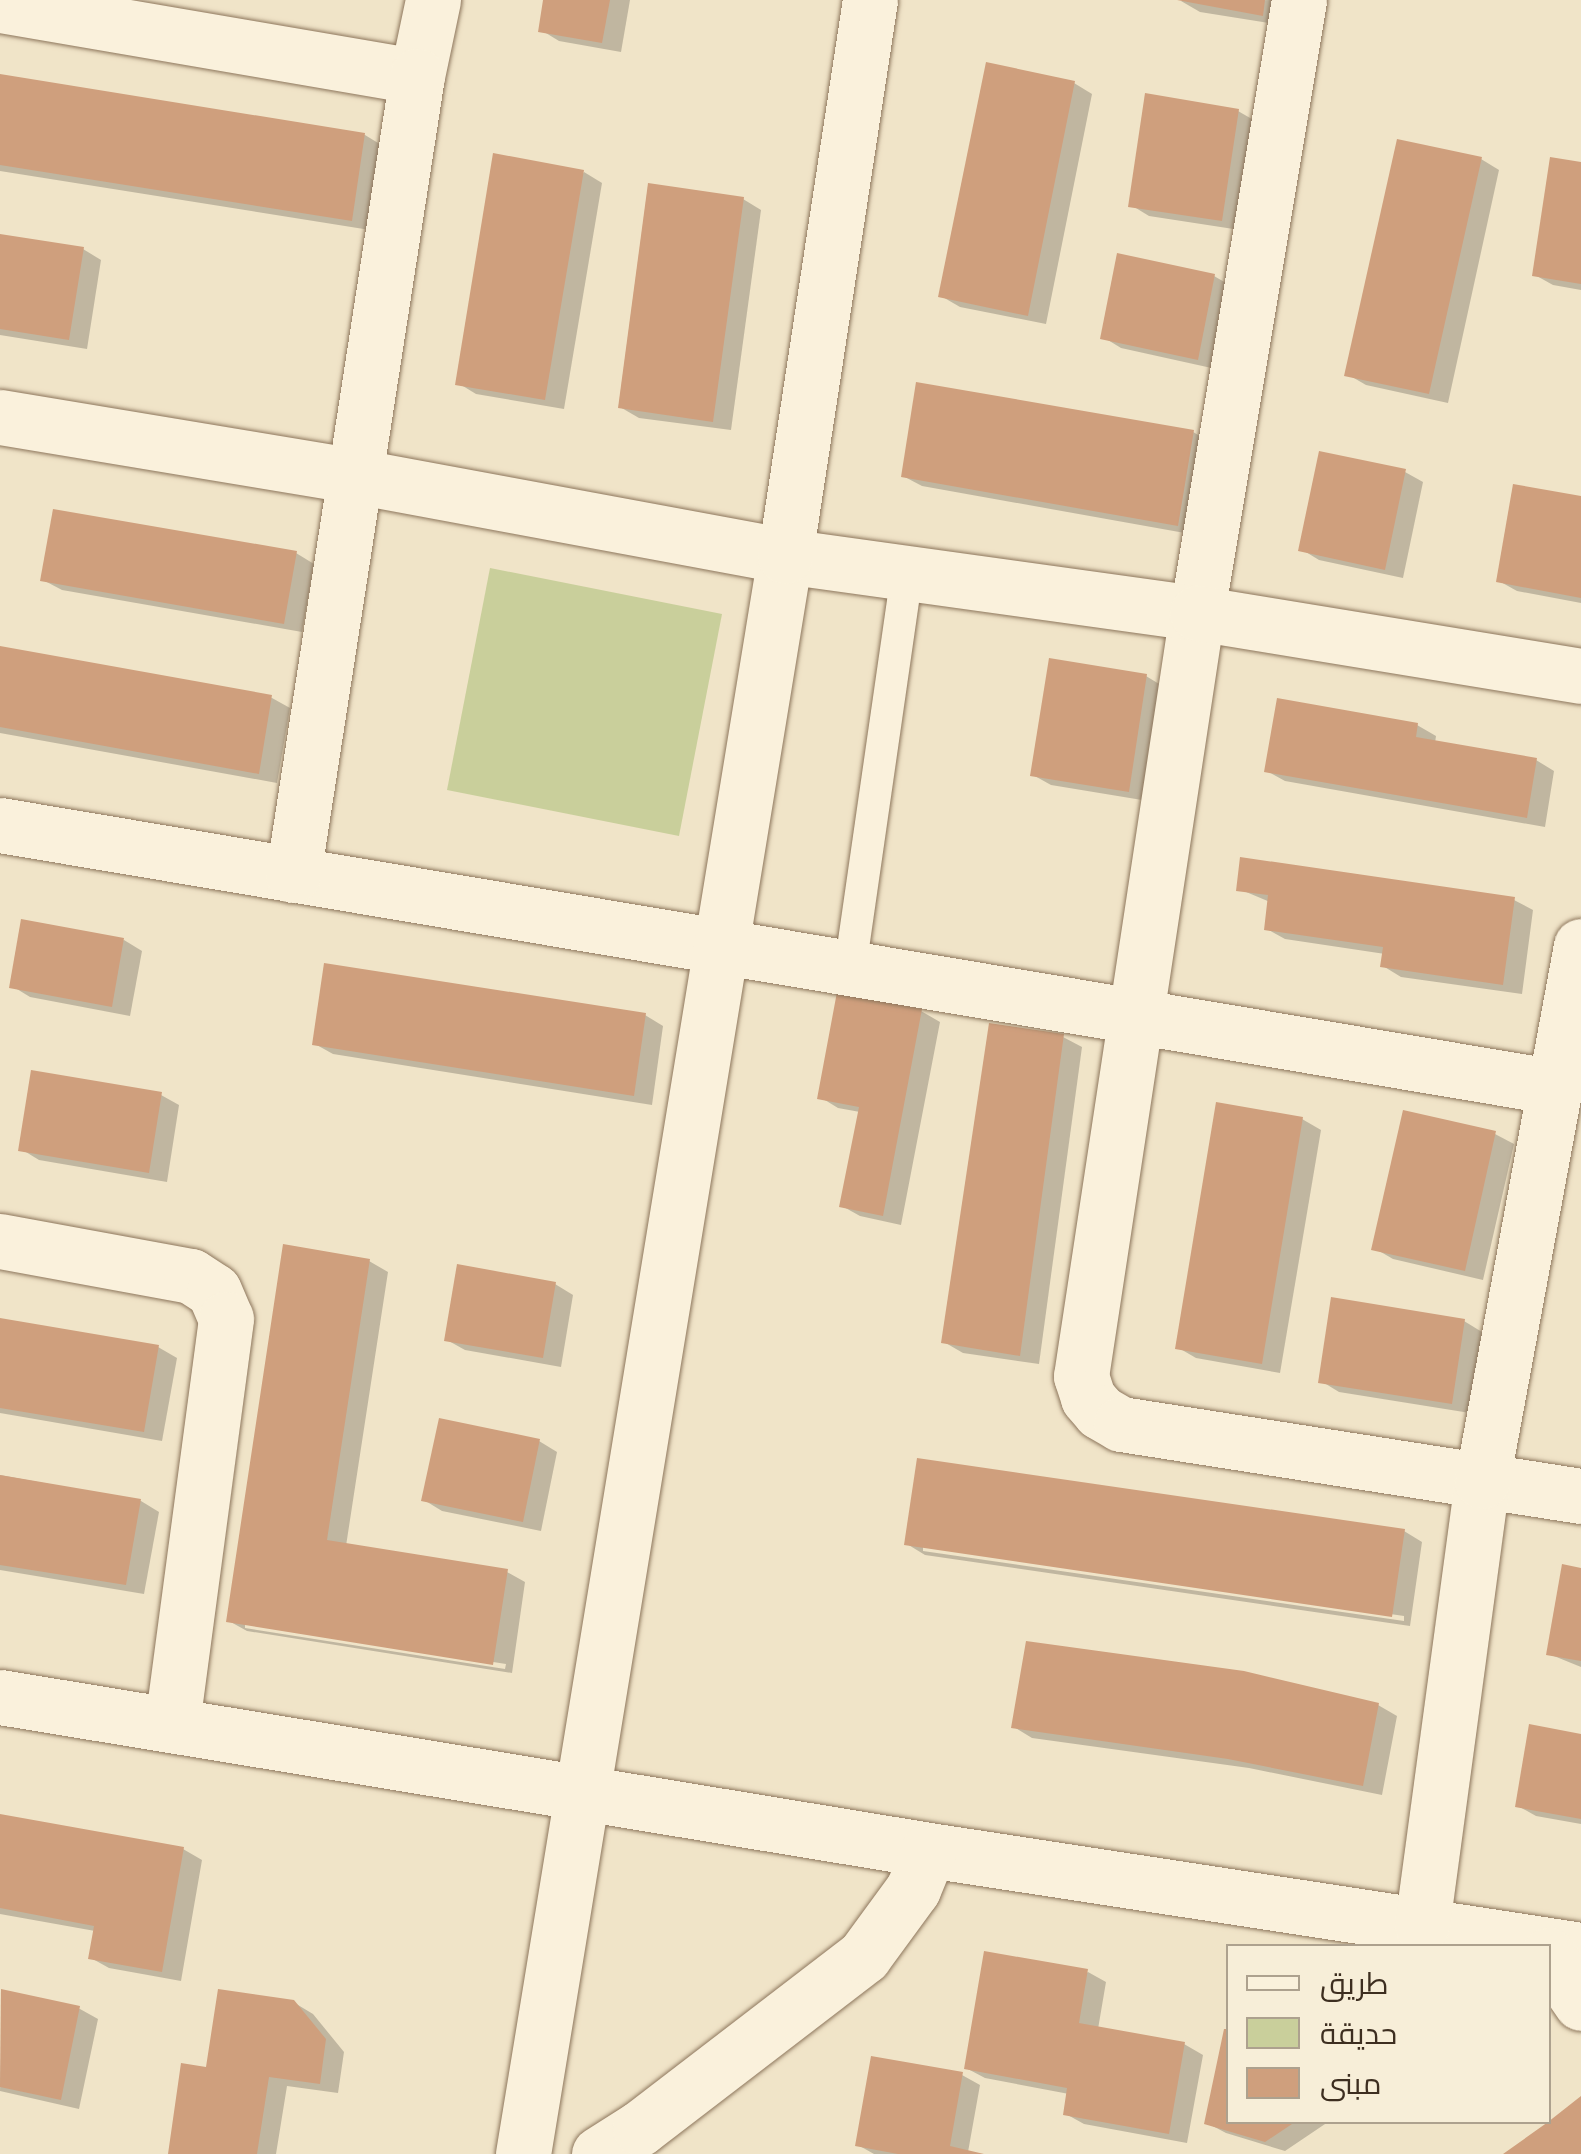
<!DOCTYPE html>
<html>
<head>
<meta charset="utf-8">
<style>
  body { margin:0 }
  #map { position:relative; width:1581px; height:2154px; overflow:hidden; background:#f0e4c8; font-family:"Noto Serif",Cairo,serif }
  div>[style] { position:absolute }
  [style*='--x'] { left:calc(var(--x)*1px); top:calc(var(--y)*1px); width:calc(var(--w)*1px); rotate:calc(var(--a)*1deg) }
  .green>* { inset:0; background:#c9cf9b }
  .shadow>* { inset:0; background:#0003 }
  .building>* { inset:0; background:#cf9f7d }
  .roads { filter:drop-shadow(0 0 2px #8d765c) drop-shadow(0 0 2px #8d765c) }
  .service>* { height:32px; margin:-16px; padding:0 16px; transform-origin:16px; border-radius:16px; background:#faf1dc }
  .minor>* { height:55px; margin:-27.5px; padding:0 27.5px; transform-origin:27.5px; border-radius:27.5px; background:#faf1dc }
  span { translate:-50% -50%; white-space:nowrap; text-align:center; line-height:1.15; -webkit-text-stroke:8px #f7eed8; paint-order:stroke }
  .legend { position:absolute; left:1226px; top:1944px; width:325px; height:180px; box-sizing:border-box; background:#f7eed8; border:2px solid #ada18e; margin:0; padding:12px 18px; list-style:none; font-size:30px; color:#3d2e20 }
  .legend li { display:flex; align-items:center; gap:20px; height:50px }
  .legend b { width:50px; border:2px solid #ada18e }
</style>
</head>
<body>
<div id="map">
  <div class="green">
    <div style="clip-path:polygon(490px 568px,722px 614px,679px 836px,447px 790px)"></div>
  </div>
  <div class="shadow">
    <div style="clip-path:polygon(546px 0,630px 0,621px 52px,559px 41px,541px 30px)"></div>
    <div style="clip-path:polygon(1284px 0,1281px 25px,1200px 12px,1181px 1px)"></div>
    <div style="clip-path:polygon(0 77px,365px 135px,383px 146px,370px 230px,0 171px)"></div>
    <div style="clip-path:polygon(1074px 83px,1092px 94px,1046px 324px,960px 307px,941px 296px)"></div>
    <div style="clip-path:polygon(1238px 111px,1257px 122px,1240px 230px,1149px 216px,1131px 205px)"></div>
    <div style="clip-path:polygon(1481px 159px,1499px 170px,1448px 403px,1366px 385px,1347px 374px)"></div>
    <div style="clip-path:polygon(1581px 165px,1581px 290px,1553px 285px,1535px 275px)"></div>
    <div style="clip-path:polygon(584px 172px,602px 183px,564px 409px,476px 394px,458px 383px)"></div>
    <div style="clip-path:polygon(743px 199px,761px 210px,731px 430px,639px 418px,620px 407px)"></div>
    <div style="clip-path:polygon(0 236px,83px 249px,101px 260px,87px 349px,0 335px)"></div>
    <div style="clip-path:polygon(1214px 276px,1233px 287px,1216px 369px,1121px 348px,1103px 337px)"></div>
    <div style="clip-path:polygon(1193px 432px,1212px 443px,1196px 535px,922px 486px,903px 476px)"></div>
    <div style="clip-path:polygon(1405px 472px,1423px 482px,1403px 578px,1319px 560px,1301px 549px)"></div>
    <div style="clip-path:polygon(1581px 499px,1581px 603px,1517px 591px,1499px 581px)"></div>
    <div style="clip-path:polygon(296px 553px,314px 564px,302px 632px,62px 590px,43px 580px)"></div>
    <div style="clip-path:polygon(0 649px,272px 698px,290px 708px,277px 783px,0 733px)"></div>
    <div style="clip-path:polygon(1146px 676px,1164px 687px,1148px 801px,1051px 785px,1033px 775px)"></div>
    <div style="clip-path:polygon(1417px 725px,1436px 736px,1435px 743px,1536px 760px,1554px 771px,1545px 827px,1285px 781px,1267px 771px)"></div>
    <div style="clip-path:polygon(1239px 889px,1514px 900px,1533px 910px,1522px 994px,1401px 977px,1383px 966px,1385px 954px,1285px 939px,1267px 929px,1270px 902px)"></div>
    <div style="clip-path:polygon(124px 940px,142px 951px,130px 1016px,30px 997px,12px 986px)"></div>
    <div style="clip-path:polygon(921px 1011px,940px 1022px,901px 1225px,860px 1216px,842px 1206px,860px 1112px,838px 1108px,820px 1097px)"></div>
    <div style="clip-path:polygon(645px 1015px,663px 1026px,652px 1105px,333px 1054px,315px 1044px)"></div>
    <div style="clip-path:polygon(1063px 1037px,1082px 1047px,1039px 1364px,963px 1353px,944px 1342px)"></div>
    <div style="clip-path:polygon(161px 1095px,179px 1105px,167px 1182px,39px 1160px,21px 1149px)"></div>
    <div style="clip-path:polygon(1405px 1113px,1495px 1134px,1514px 1144px,1483px 1280px,1393px 1259px,1374px 1248px)"></div>
    <div style="clip-path:polygon(1302px 1119px,1321px 1130px,1280px 1373px,1196px 1358px,1177px 1347px)"></div>
    <div style="clip-path:polygon(evenodd,369px 1261px,388px 1272px,346px 1546px,507px 1572px,525px 1582px,512px 1673px,247px 1631px,229px 1621px,369px 1261px,245px 1623px,506px 1664px,505px 1669px,245px 1628px,245px 1623px)"></div>
    <div style="clip-path:polygon(555px 1284px,573px 1295px,561px 1367px,465px 1350px,447px 1340px)"></div>
    <div style="clip-path:polygon(0 1320px,158px 1347px,177px 1358px,162px 1441px,0 1413px)"></div>
    <div style="clip-path:polygon(1464px 1321px,1482px 1332px,1470px 1413px,1339px 1392px,1321px 1381px)"></div>
    <div style="clip-path:polygon(539px 1441px,557px 1452px,541px 1531px,442px 1511px,424px 1500px)"></div>
    <div style="clip-path:polygon(0 1475px,141px 1501px,159px 1512px,144px 1594px,0 1570px)"></div>
    <div style="clip-path:polygon(evenodd,1404px 1531px,1422px 1542px,1410px 1626px,925px 1555px,907px 1544px,1404px 1531px,923px 1546px,1404px 1616px,1404px 1621px,923px 1551px,923px 1546px)"></div>
    <div style="clip-path:polygon(1581px 1570px,1581px 1667px,1549px 1654px)"></div>
    <div style="clip-path:polygon(1378px 1705px,1397px 1716px,1382px 1795px,1249px 1768px,1032px 1738px,1014px 1727px)"></div>
    <div style="clip-path:polygon(1581px 1736px,1581px 1824px,1536px 1816px,1518px 1806px)"></div>
    <div style="clip-path:polygon(0 1817px,183px 1849px,202px 1860px,181px 1981px,109px 1968px,91px 1958px,95px 1931px,0 1914px)"></div>
    <div style="clip-path:polygon(1088px 1972px,1106px 1982px,1098px 2029px,1184px 2044px,1203px 2055px,1187px 2143px,1084px 2124px,1066px 2114px,1069px 2094px,985px 2078px,966px 2068px)"></div>
    <div style="clip-path:polygon(3px 1992px,80px 2009px,98px 2019px,79px 2109px,0 2091px)"></div>
    <div style="clip-path:polygon(293px 2002px,313px 2014px,344px 2052px,338px 2093px,287px 2086px,276px 2154px,170px 2154px,208px 2070px)"></div>
    <div style="clip-path:polygon(1226px 2031px,1228px 2122px,1328px 2122px,1285px 2151px,1226px 2133px,1207px 2123px)"></div>
    <div style="clip-path:polygon(962px 2075px,980px 2085px,968px 2152px,981px 2154px,874px 2154px,858px 2145px)"></div>
  </div>
  <div class="building">
    <div style="clip-path:polygon(543px 0,610px 0,602px 43px,538px 32px)"></div>
    <div style="clip-path:polygon(1177px 0,1265px 0,1263px 16px)"></div>
    <div style="clip-path:polygon(986px 62px,1075px 81px,1028px 316px,938px 297px)"></div>
    <div style="clip-path:polygon(0 74px,365px 133px,352px 221px,0 165px)"></div>
    <div style="clip-path:polygon(1145px 93px,1239px 109px,1222px 221px,1128px 207px)"></div>
    <div style="clip-path:polygon(1397px 139px,1482px 157px,1429px 394px,1344px 376px)"></div>
    <div style="clip-path:polygon(493px 153px,584px 170px,545px 400px,455px 385px)"></div>
    <div style="clip-path:polygon(1550px 157px,1581px 162px,1581px 284px,1532px 276px)"></div>
    <div style="clip-path:polygon(648px 183px,744px 197px,713px 422px,618px 408px)"></div>
    <div style="clip-path:polygon(0 234px,84px 247px,69px 340px,0 329px)"></div>
    <div style="clip-path:polygon(1117px 253px,1215px 274px,1198px 360px,1100px 339px)"></div>
    <div style="clip-path:polygon(916px 382px,1194px 430px,1178px 526px,901px 477px)"></div>
    <div style="clip-path:polygon(1319px 451px,1406px 469px,1385px 570px,1298px 551px)"></div>
    <div style="clip-path:polygon(1513px 484px,1581px 496px,1581px 598px,1496px 582px)"></div>
    <div style="clip-path:polygon(53px 509px,297px 551px,284px 624px,40px 581px)"></div>
    <div style="clip-path:polygon(0 646px,272px 695px,259px 774px,0 727px)"></div>
    <div style="clip-path:polygon(1049px 658px,1147px 674px,1129px 792px,1030px 776px)"></div>
    <div style="clip-path:polygon(1277px 698px,1418px 723px,1416px 737px,1537px 758px,1527px 818px,1264px 772px)"></div>
    <div style="clip-path:polygon(1240px 857px,1515px 897px,1503px 985px,1380px 967px,1383px 947px,1264px 930px,1268px 895px,1236px 891px)"></div>
    <div style="clip-path:polygon(21px 919px,124px 938px,112px 1007px,9px 988px)"></div>
    <div style="clip-path:polygon(324px 963px,646px 1013px,634px 1096px,312px 1045px)"></div>
    <div style="clip-path:polygon(837px 992px,922px 1009px,883px 1216px,839px 1207px,859px 1107px,817px 1099px)"></div>
    <div style="clip-path:polygon(989px 1023px,1064px 1034px,1020px 1356px,941px 1343px)"></div>
    <div style="clip-path:polygon(31px 1070px,162px 1092px,149px 1173px,18px 1151px)"></div>
    <div style="clip-path:polygon(1216px 1102px,1303px 1117px,1262px 1364px,1175px 1349px)"></div>
    <div style="clip-path:polygon(1403px 1110px,1496px 1131px,1465px 1271px,1371px 1250px)"></div>
    <div style="clip-path:polygon(283px 1244px,370px 1259px,327px 1540px,508px 1569px,493px 1665px,226px 1622px)"></div>
    <div style="clip-path:polygon(457px 1264px,556px 1282px,543px 1358px,444px 1341px)"></div>
    <div style="clip-path:polygon(1331px 1297px,1465px 1319px,1452px 1404px,1318px 1383px)"></div>
    <div style="clip-path:polygon(0 1318px,159px 1345px,144px 1432px,0 1408px)"></div>
    <div style="clip-path:polygon(439px 1418px,540px 1439px,523px 1522px,421px 1501px)"></div>
    <div style="clip-path:polygon(917px 1458px,1405px 1529px,1392px 1617px,904px 1545px)"></div>
    <div style="clip-path:polygon(0 1475px,141px 1499px,126px 1585px,0 1565px)"></div>
    <div style="clip-path:polygon(1562px 1564px,1581px 1568px,1581px 1661px,1546px 1655px)"></div>
    <div style="clip-path:polygon(1026px 1641px,1244px 1671px,1379px 1703px,1363px 1786px,1228px 1759px,1011px 1728px)"></div>
    <div style="clip-path:polygon(1529px 1724px,1581px 1734px,1581px 1819px,1515px 1807px)"></div>
    <div style="clip-path:polygon(0 1814px,184px 1847px,162px 1972px,88px 1959px,94px 1926px,0 1908px)"></div>
    <div style="clip-path:polygon(984px 1951px,1088px 1969px,1079px 2023px,1185px 2042px,1169px 2134px,1063px 2115px,1067px 2088px,964px 2069px)"></div>
    <div style="clip-path:polygon(1px 1989px,80px 2006px,61px 2100px,0 2087px)"></div>
    <div style="clip-path:polygon(218px 1989px,294px 2000px,326px 2039px,320px 2084px,269px 2077px,257px 2154px,168px 2154px,181px 2063px,206px 2067px)"></div>
    <div style="clip-path:polygon(1224px 2029px,1228px 2029px,1228px 2122px,1295px 2122px,1265px 2142px,1204px 2124px)"></div>
    <div style="clip-path:polygon(871px 2056px,963px 2072px,950px 2146px,984px 2154px,898px 2154px,855px 2146px)"></div>
    <div style="clip-path:polygon(1581px 2096px,1581px 2154px,1503px 2154px,1548px 2122px)"></div>
  </div>
  <div class="roads">
    <div class="service">
      <div style="--x:850;--y:969;--w:400;--a:-81.8"></div>
    </div>
    <div class="minor">
      <div style="--x:1299;--y:0;--w:621;--a:99.45"></div>
      <div style="--x:1197;--y:613;--w:772;--a:98.64"></div>
      <div style="--x:1081;--y:1376;--w:23;--a:72"></div>
      <div style="--x:1088;--y:1398;--w:18;--a:49"></div>
      <div style="--x:1100;--y:1412;--w:24;--a:30"></div>
      <div style="--x:1121;--y:1424;--w:466;--a:8.9"></div>
      <div style="--x:0;--y:5;--w:423;--a:9.7"></div>
      <div style="--x:417;--y:76;--w:78;--a:-78.1"></div>
      <div style="--x:0;--y:417;--w:360;--a:9.4"></div>
      <div style="--x:355;--y:476;--w:437;--a:10.5"></div>
      <div style="--x:785;--y:556;--w:416;--a:7.9"></div>
      <div style="--x:1197;--y:613;--w:389;--a:9.3"></div>
      <div style="--x:0;--y:825;--w:1577;--a:9.56"></div>
      <div style="--x:293;--y:875;--w:809;--a:-81.18"></div>
      <div style="--x:0;--y:1241;--w:194;--a:10.4"></div>
      <div style="--x:191;--y:1276;--w:27;--a:33"></div>
      <div style="--x:214;--y:1291;--w:30;--a:67"></div>
      <div style="--x:226;--y:1319;--w:409;--a:97.6"></div>
      <div style="--x:0;--y:1697;--w:942;--a:9.35"></div>
      <div style="--x:929;--y:1850;--w:660;--a:8.72"></div>
      <div style="--x:1422;--y:1925;--w:448;--a:-82.3"></div>
      <div style="--x:1482;--y:1481;--w:544;--a:-79.52"></div>
      <div style="--x:1548;--y:1955;--w:58;--a:55.5"></div>
      <div style="--x:523;--y:2154;--w:1619;--a:-80.69"></div>
      <div style="--x:785;--y:556;--w:562;--a:-81.31"></div>
      <div style="--x:599;--y:2154;--w:49;--a:-32.4"></div>
      <div style="--x:640;--y:2128;--w:282;--a:-37.5"></div>
      <div style="--x:864;--y:1956;--w:83;--a:-53.8"></div>
      <div style="--x:913;--y:1889;--w:42;--a:-67.7"></div>
    </div>
  </div>
  <ul class="legend">
  <li><b style="height:12px;background:#faf1dc"></b>طريق</li>
  <li><b style="height:28px;background:#c9cf9b"></b>حديقة</li>
  <li><b style="height:28px;background:#cf9f7d"></b>مبنى</li>
  </ul>
</div>
</body>
</html>
